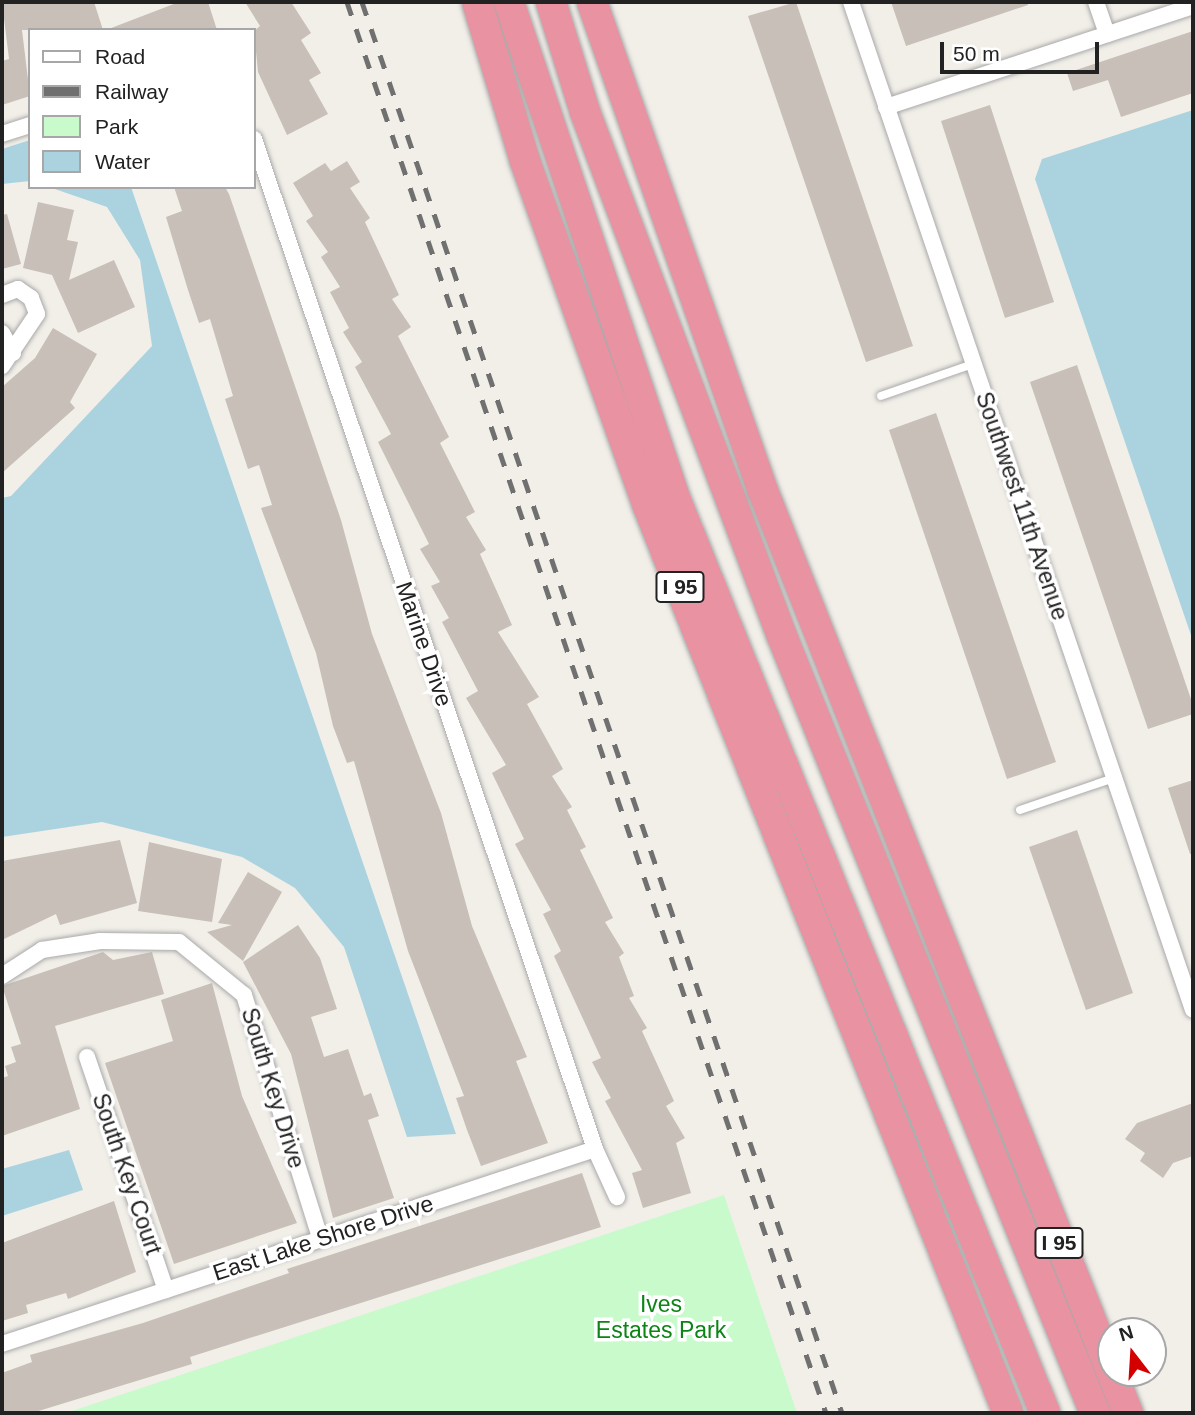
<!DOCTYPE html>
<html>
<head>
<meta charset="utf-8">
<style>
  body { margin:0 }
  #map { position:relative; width:1195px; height:1415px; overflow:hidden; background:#f2efe9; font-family:Helvetica,sans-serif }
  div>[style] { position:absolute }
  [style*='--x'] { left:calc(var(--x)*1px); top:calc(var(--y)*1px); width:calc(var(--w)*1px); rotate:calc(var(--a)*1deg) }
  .park>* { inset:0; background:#c8facc }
  .water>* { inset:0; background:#aad3df }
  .building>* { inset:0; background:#c7bfb8 }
  .roads { filter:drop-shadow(0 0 2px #a9a9a9) drop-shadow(0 0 2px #a9a9a9) }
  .service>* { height:8px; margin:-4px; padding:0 4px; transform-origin:4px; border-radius:4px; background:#fff }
  .minor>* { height:16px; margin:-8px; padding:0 8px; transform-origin:8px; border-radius:8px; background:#fff }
  .motorway>* { height:30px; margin:-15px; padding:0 15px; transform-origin:15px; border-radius:15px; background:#e892a2 }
  .rail>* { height:5px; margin-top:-2.5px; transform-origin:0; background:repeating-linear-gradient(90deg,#707070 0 14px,transparent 0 28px) }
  span { translate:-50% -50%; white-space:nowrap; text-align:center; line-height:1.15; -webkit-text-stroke:7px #fff; paint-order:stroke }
  .shield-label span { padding:2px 5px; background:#fff; border:2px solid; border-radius:5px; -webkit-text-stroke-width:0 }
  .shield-label { font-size:21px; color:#222; font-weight:700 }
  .street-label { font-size:23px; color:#222 }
  .park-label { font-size:23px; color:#0c8416 }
  .frame { position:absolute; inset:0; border:4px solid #222; pointer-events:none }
  .legend { position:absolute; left:28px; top:28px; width:228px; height:161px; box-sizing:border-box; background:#fff; border:2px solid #a7a7a7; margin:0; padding:9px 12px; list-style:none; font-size:21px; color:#222 }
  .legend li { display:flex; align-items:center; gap:14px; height:35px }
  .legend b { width:35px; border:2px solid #a7a7a7 }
  .north { position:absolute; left:1097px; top:1317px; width:70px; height:70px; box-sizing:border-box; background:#fff; border:2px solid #a7a7a7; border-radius:50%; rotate:343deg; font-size:19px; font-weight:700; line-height:28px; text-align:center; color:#222 }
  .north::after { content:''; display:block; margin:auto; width:24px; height:32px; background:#d40000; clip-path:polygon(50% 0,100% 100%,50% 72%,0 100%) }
  .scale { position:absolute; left:940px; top:42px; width:159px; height:32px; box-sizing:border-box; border:4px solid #222; border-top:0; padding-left:9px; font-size:21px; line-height:24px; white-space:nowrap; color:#222; -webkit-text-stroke:5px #fff; paint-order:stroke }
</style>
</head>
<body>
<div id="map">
  <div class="park">
    <div style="clip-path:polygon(724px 1195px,797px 1413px,66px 1413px)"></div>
  </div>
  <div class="water">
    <div style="clip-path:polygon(1193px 110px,1193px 641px,1035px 179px,1042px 159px)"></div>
    <div style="clip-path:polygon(30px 140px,30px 181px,2px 184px,2px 149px)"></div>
    <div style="clip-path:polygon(49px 187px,131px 187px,456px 1134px,407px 1137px,344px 947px,295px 888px,242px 857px,102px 822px,2px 837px,2px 498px,11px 496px,152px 346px,140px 260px,107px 207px)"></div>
    <div style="clip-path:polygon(69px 1150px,83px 1190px,2px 1216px,2px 1169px)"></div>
  </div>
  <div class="building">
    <div style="clip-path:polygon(2px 2px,94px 2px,103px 30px,22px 30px,30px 96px,2px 105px,2px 61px,9px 59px)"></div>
    <div style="clip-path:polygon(179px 2px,208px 2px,217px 30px,106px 30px)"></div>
    <div style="clip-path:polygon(245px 2px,291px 2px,311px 33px,301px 40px,321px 73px,309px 80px,328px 114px,287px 135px,258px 72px,254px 31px,260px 26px)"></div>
    <div style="clip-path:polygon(796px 2px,913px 346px,866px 362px,748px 16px)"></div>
    <div style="clip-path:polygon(891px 2px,1027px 2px,1028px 5px,906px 46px)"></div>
    <div style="clip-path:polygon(1193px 31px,1193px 93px,1121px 117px,1108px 80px,1073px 91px,1067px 73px)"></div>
    <div style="clip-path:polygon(990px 105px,1054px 302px,1005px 318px,941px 121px)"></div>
    <div style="clip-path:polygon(347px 161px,360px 182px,350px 188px,370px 218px,365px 222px,399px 295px,392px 299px,411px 327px,398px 336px,449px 437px,440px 443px,475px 512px,466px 517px,486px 550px,480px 554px,512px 625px,498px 632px,539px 697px,527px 704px,563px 769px,552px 776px,572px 807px,567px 810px,586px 847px,580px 850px,613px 918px,605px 922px,624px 953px,619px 957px,634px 996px,629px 998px,647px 1028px,642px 1031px,674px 1101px,666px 1106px,685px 1138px,676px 1143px,691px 1193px,643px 1208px,632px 1173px,642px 1170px,605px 1101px,611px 1098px,592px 1062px,601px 1058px,554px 956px,561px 951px,543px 914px,551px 910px,515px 844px,524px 839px,492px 773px,506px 765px,466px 698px,478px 691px,442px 622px,449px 618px,431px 586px,440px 582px,420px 549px,429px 544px,378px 442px,391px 434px,355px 367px,362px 362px,343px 332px,349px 328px,330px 292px,340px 287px,321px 257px,328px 252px,306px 221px,313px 216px,293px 183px,325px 163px,331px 171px)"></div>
    <div style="clip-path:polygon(174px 187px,225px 187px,229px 194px,341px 520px,372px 634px,441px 813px,472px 926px,527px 1057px,516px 1061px,548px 1143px,481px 1166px,467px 1130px,456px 1098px,464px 1096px,408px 951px,354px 761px,347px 763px,333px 726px,316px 653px,261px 508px,272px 505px,259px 465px,248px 469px,225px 399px,233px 396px,210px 319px,199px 323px,188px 290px,166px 217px,182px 211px)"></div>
    <div style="clip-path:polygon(38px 202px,74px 210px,67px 240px,78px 242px,69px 280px,114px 260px,135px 307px,78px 333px,52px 275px,23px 268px)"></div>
    <div style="clip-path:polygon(7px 214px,21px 264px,2px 269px,2px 215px)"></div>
    <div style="clip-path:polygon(53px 328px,97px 354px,70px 402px,75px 408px,2px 473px,2px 387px,35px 358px)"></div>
    <div style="clip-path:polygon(1077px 365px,1193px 705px,1193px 714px,1148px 729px,1030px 382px)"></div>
    <div style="clip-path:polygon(936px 413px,1056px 762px,1007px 779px,889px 430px)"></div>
    <div style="clip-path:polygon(1193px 780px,1193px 854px,1190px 854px,1168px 788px)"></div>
    <div style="clip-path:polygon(1077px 830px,1133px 993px,1086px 1010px,1029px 847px)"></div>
    <div style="clip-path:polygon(120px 840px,137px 903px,60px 925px,56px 914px,2px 940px,2px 861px)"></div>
    <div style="clip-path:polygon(149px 842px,222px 859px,212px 922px,138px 911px)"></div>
    <div style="clip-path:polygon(248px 872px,282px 892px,243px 961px,207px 932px,232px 925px,218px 923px)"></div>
    <div style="clip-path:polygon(298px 925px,320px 958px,337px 1009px,311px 1017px,324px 1057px,348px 1049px,364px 1096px,371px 1093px,379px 1116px,368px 1120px,394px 1198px,333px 1218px,291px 1054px,243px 962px)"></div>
    <div style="clip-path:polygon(103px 952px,113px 960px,152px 952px,164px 994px,55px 1026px,80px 1109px,2px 1136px,2px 1078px,8px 1076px,5px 1066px,16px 1062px,11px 1047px,21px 1044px,2px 986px)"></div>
    <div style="clip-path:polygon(212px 983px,242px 1096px,297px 1223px,174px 1264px,105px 1063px,173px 1041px,161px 1000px)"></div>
    <div style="clip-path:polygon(1193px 1103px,1193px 1156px,1173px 1163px,1163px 1178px,1140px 1161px,1145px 1153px,1125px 1139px,1137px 1123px)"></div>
    <div style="clip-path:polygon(582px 1173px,601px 1227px,190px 1357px,192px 1364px,32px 1413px,2px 1413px,2px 1373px,32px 1362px,30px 1355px,143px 1323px,289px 1273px,287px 1269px)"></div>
    <div style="clip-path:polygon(114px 1201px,136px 1272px,68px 1299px,66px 1293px,26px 1305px,28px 1313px,2px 1321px,2px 1243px)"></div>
  </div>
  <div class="roads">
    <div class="service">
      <div style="--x:881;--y:396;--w:97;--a:-19.2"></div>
      <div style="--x:1020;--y:810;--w:99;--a:-18.8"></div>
    </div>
    <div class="minor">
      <div style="--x:851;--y:2;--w:1064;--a:71.26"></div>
      <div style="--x:1096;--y:2;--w:34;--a:71"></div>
      <div style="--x:886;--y:107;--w:323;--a:-18.2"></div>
      <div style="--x:2;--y:134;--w:29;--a:-18"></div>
      <div style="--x:254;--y:139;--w:1066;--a:71.34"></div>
      <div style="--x:2;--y:295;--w:17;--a:-21"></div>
      <div style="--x:18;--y:289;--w:16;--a:35"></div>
      <div style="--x:31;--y:298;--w:17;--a:69"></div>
      <div style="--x:37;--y:314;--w:63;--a:123.9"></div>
      <div style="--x:2;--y:333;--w:23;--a:61"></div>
      <div style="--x:2;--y:976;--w:48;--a:-33"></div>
      <div style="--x:42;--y:950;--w:59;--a:-8.8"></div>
      <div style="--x:100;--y:941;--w:79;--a:0.7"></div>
      <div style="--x:179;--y:942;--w:84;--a:39.2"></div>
      <div style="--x:244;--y:995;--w:255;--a:72.6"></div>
      <div style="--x:87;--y:1057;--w:246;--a:71.3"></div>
      <div style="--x:2;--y:1344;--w:624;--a:-18.2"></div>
      <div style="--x:595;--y:1149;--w:53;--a:65.4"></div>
    </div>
    <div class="motorway">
      <div style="--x:477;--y:2;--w:166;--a:73.2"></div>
      <div style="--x:525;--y:161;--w:364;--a:70.4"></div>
      <div style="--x:647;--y:504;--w:978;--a:68.34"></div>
      <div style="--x:509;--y:2;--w:523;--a:71.5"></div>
      <div style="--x:675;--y:498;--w:987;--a:67.98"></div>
      <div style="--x:551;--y:2;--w:115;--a:72.8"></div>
      <div style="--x:585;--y:112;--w:560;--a:69.4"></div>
      <div style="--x:782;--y:636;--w:838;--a:68.06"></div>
      <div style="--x:592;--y:2;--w:518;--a:70.73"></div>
      <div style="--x:763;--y:491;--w:946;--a:68.42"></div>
      <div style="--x:1112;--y:1373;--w:43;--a:68.2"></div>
    </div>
  </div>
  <div class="rail">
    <div style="--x:347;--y:2;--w:1490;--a:71.25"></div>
    <div style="--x:362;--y:2;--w:1490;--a:71.21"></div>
  </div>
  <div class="shield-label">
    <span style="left:680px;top:587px">I 95</span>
    <span style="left:1059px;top:1243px">I 95</span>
  </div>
  <div class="street-label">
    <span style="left:1022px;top:506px;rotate:71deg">Southwest 11th Avenue</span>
    <span style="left:424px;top:644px;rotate:71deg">Marine Drive</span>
    <span style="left:273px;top:1088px;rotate:73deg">South Key Drive</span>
    <span style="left:127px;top:1174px;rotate:71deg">South Key Court</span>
    <span style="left:323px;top:1238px;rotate:-18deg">East Lake Shore Drive</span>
  </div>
  <div class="park-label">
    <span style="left:661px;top:1317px">Ives<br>Estates Park</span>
  </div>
  <div class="frame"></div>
  <ul class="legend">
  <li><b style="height:9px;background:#fff"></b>Road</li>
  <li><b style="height:9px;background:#707070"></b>Railway</li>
  <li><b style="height:19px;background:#c8facc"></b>Park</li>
  <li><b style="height:19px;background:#aad3df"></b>Water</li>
  </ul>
  <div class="north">N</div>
  <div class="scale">50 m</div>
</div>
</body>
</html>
